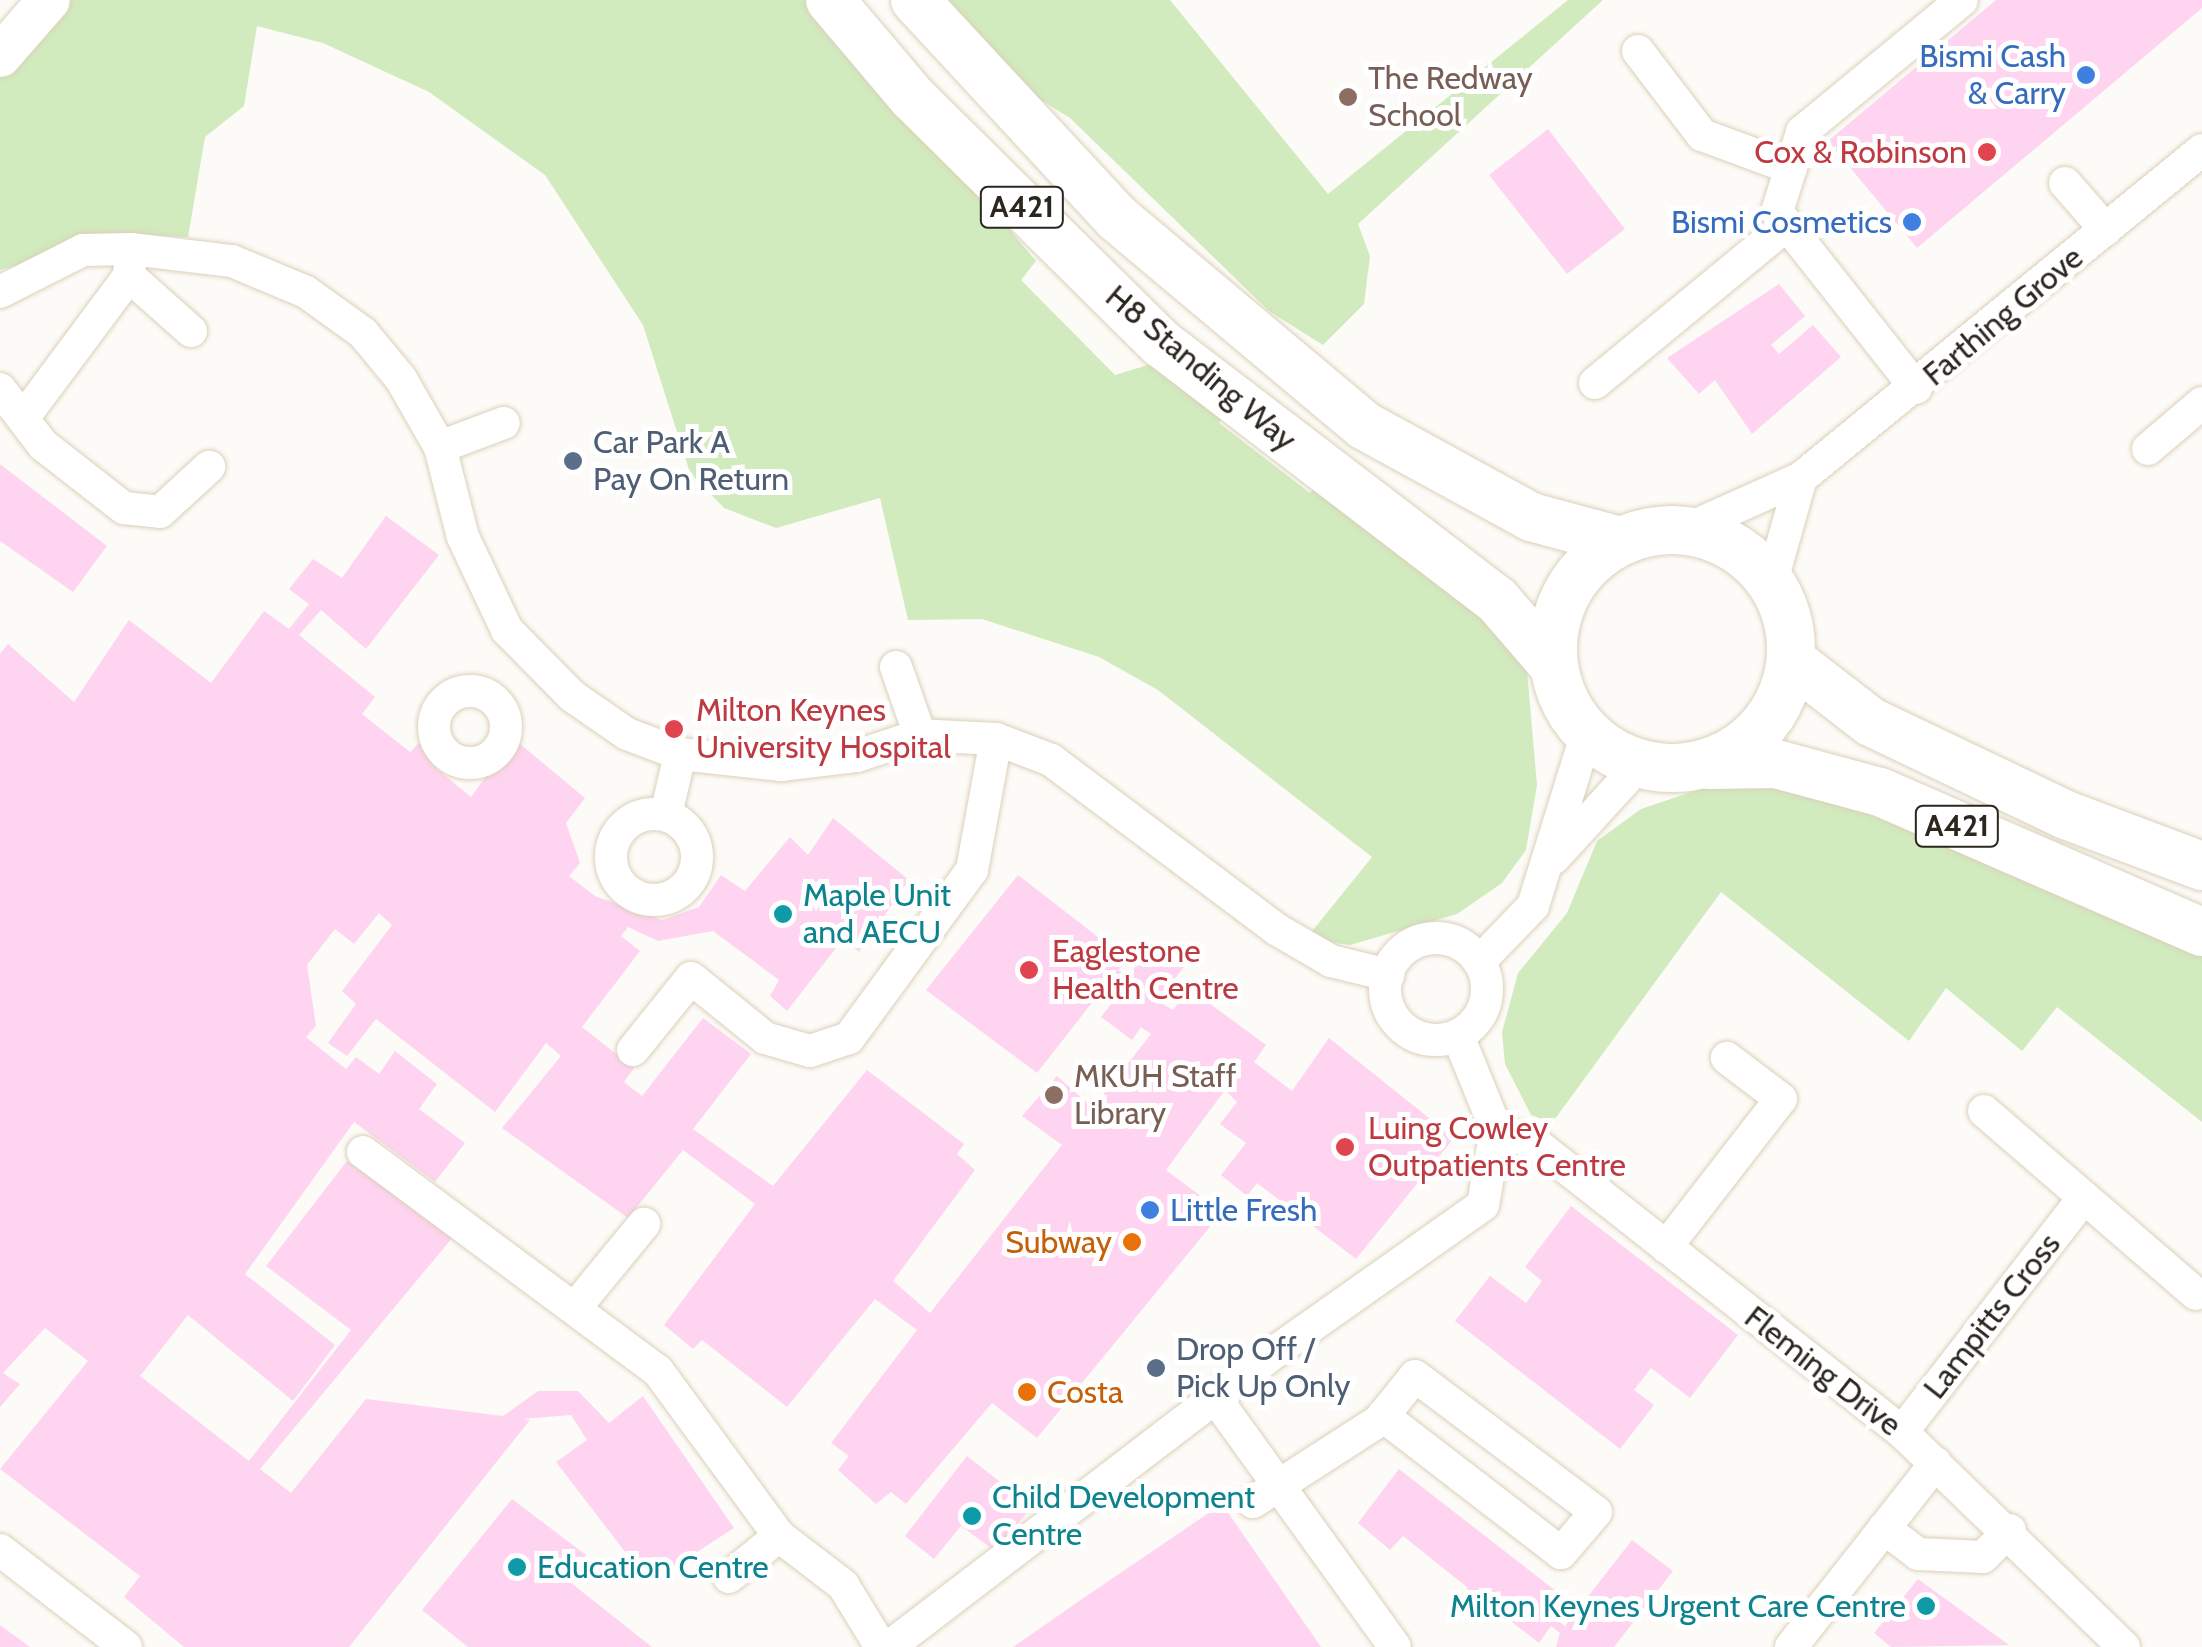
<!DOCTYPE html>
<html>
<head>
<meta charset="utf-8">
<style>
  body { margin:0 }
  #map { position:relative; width:2202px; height:1647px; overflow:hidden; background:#fdfbf7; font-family:Cabin,sans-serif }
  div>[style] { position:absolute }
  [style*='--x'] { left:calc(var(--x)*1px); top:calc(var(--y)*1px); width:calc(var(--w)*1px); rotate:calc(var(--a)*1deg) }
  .green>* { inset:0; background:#d1eabe }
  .building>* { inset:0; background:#fed4f0 }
  .roads { filter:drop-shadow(0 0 2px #dbd0ba) drop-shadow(0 0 2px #dbd0ba) }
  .minor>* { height:32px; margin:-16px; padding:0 16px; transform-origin:16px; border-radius:16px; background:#fff }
  .minor>.ring { margin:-16px; padding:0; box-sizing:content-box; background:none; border:32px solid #fff; border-radius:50% }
  .major>* { height:42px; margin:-21px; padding:0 21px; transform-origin:21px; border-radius:21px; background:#fff }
  .highway>* { height:48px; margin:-24px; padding:0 24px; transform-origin:24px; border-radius:24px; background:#fff }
  .highway>.ring { margin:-24px; padding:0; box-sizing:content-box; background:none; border:48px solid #fff; border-radius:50% }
  .dots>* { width:28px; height:28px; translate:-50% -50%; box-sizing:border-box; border:5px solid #fff; border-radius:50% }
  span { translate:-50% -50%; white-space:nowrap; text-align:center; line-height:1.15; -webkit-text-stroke:10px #fff; paint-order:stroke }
  .shield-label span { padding:2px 8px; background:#fff; border:2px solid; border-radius:8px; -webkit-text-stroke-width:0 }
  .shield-label { font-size:30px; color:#2b271f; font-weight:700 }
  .shop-label { font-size:32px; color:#366cbe }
  .right { translate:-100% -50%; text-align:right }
  .left { translate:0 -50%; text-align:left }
  .education-label { font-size:32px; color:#785e54 }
  .health-label { font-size:32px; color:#be3a42 }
  .street-label { font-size:32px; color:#2b271f }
  .service-label { font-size:32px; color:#4e5e75 }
  .culture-label { font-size:32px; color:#0d838f }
  .food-label { font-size:32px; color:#c56008 }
</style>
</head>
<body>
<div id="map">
  <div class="green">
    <div style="clip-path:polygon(62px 0,814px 0,1036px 261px,1021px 280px,1115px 375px,1151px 364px,1226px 412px,1219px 423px,1310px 493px,1321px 481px,1489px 607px,1526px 659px,1537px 785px,1526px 850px,1502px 883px,1457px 914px,1350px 945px,1315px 940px,1309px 935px,1372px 857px,1158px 690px,1099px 657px,982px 619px,908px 620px,880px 498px,776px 528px,724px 508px,690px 473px,643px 325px,545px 175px,429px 92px,323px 43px,257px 26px,244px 106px,205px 137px,188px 237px,137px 235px,0 270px,0 67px)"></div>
    <div style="clip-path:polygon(935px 0,1170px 0,1328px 194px,1568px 0,1603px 0,1358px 224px,1370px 256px,1364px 304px,1323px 345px,1269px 311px,1070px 118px,1006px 78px)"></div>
    <div style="clip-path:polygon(1730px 779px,1828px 794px,2202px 950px,2202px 1122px,2057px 1007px,2022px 1051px,1946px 988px,1909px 1041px,1721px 892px,1552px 1123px,1531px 1115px,1505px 1064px,1502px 1032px,1518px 973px,1567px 913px,1597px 841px,1641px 809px)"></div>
  </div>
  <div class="building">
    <div style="clip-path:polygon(1996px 0,2202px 0,2202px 8px,1917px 248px,1828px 141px)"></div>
    <div style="clip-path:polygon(1548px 129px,1625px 229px,1567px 274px,1489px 175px)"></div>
    <div style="clip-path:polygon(1779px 284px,1805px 316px,1771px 345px,1779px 354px,1813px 325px,1841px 357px,1752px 434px,1715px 380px,1699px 394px,1667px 358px)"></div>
    <div style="clip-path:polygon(0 464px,107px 546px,73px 592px,0 541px)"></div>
    <div style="clip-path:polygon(386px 516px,439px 555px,366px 649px,321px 610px,299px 635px,375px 697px,362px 714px,410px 752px,425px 737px,440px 748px,431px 764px,471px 797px,513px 738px,585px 798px,566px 823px,580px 863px,569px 876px,595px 896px,662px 920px,699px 907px,721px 875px,745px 891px,790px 837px,808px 855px,833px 818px,909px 880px,859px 952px,843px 939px,787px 1011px,770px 996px,779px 980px,713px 931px,658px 941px,628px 927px,621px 936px,640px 951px,582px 1027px,634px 1068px,624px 1082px,642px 1096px,703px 1018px,751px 1054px,693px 1129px,773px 1186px,867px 1070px,964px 1144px,957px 1154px,975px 1170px,893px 1281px,930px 1313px,1062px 1145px,1022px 1116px,1057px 1076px,1093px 1108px,1151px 1034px,1141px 1027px,1132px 1040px,1101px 1017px,1111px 1004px,1098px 995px,1037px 1073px,926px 990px,1018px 875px,1129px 961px,1118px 970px,1128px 976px,1156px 941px,1187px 963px,1158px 1001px,1173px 1010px,1190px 989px,1266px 1045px,1254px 1062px,1292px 1091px,1329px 1038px,1454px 1138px,1356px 1259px,1257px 1183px,1247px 1196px,1221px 1175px,1246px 1143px,1220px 1124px,1237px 1102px,1225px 1090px,1166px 1170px,1222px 1212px,1037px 1438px,992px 1403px,906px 1504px,891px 1492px,876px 1504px,838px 1470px,849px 1456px,831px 1443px,917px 1330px,875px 1299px,787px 1407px,702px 1340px,693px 1349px,664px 1325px,755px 1204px,683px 1150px,628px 1218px,502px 1128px,561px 1056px,546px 1043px,495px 1112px,376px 1019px,347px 1056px,328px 1043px,356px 1004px,342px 991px,392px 925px,379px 913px,354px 944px,335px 929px,307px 965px,316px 1026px,306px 1037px,346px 1069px,356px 1057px,379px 1074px,395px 1051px,437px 1084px,419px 1109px,465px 1143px,435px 1182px,354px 1122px,245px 1274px,335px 1345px,293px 1401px,188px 1315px,140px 1376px,249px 1461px,351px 1330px,266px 1266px,347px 1161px,453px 1237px,260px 1469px,291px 1493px,366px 1399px,503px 1416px,538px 1391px,578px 1391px,609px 1423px,643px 1396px,734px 1528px,649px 1583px,556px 1462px,587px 1440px,571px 1415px,522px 1419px,530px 1420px,349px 1647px,184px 1647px,124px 1597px,140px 1576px,0 1469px,88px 1361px,45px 1328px,3px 1373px,20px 1384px,0 1407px,0 654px,8px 644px,74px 702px,129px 620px,211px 683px,264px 611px,289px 629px,309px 604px,289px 589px,313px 559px,342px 578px)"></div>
    <div style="clip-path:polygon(1571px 1206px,1738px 1335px,1690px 1398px,1651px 1368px,1634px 1390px,1654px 1405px,1620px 1449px,1455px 1321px,1490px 1276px,1526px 1303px,1542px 1281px,1525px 1267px)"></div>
    <div style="clip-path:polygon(967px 1456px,1032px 1507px,995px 1551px,961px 1526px,934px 1559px,905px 1536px)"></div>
    <div style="clip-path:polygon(1399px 1469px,1570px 1602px,1557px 1620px,1565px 1626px,1632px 1540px,1673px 1571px,1614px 1647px,1556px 1647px,1560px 1633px,1551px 1626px,1539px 1643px,1481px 1598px,1472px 1609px,1459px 1599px,1468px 1588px,1403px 1536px,1390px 1550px,1358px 1523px)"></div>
    <div style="clip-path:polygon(512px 1499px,586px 1555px,566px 1579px,652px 1647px,468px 1647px,422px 1610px)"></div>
    <div style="clip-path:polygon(1222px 1504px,1321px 1647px,1013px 1647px,1085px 1597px)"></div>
    <div style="clip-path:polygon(1918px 1579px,2009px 1645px,1891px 1647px,1874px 1633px)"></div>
    <div style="clip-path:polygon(0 1625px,30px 1647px,0 1647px)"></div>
  </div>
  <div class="roads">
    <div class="minor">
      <div style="--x:1638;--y:51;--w:106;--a:52.7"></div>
      <div style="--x:1702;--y:135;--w:95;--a:20.3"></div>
      <div style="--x:2065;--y:183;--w:62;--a:48.9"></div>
      <div style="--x:129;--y:276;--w:83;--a:41.6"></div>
      <div style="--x:0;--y:292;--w:93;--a:-26.8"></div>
      <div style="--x:83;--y:250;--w:48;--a:-1.2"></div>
      <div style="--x:131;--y:249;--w:102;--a:6.8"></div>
      <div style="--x:232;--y:261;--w:80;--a:22.7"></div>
      <div style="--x:306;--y:292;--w:70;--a:35.7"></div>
      <div style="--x:363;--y:333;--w:60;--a:50.4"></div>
      <div style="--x:401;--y:379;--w:78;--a:60.2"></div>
      <div style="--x:440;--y:447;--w:93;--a:75.7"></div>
      <div style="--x:463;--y:537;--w:103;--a:64.7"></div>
      <div style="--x:507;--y:630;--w:93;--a:45.4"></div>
      <div style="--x:572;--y:696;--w:67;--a:34.6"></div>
      <div style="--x:627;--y:734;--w:57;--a:20.7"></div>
      <div style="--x:680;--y:754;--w:102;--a:6.2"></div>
      <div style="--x:781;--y:765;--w:77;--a:-6.8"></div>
      <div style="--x:857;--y:756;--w:66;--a:-18.4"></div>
      <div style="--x:920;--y:735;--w:76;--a:3"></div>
      <div style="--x:996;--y:739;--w:59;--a:20.9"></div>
      <div style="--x:1051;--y:760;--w:281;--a:36.9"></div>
      <div style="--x:1276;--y:929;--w:64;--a:30.2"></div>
      <div style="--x:1331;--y:961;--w:59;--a:13.8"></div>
      <div style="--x:1595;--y:383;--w:249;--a:-39.5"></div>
      <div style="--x:1916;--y:388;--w:224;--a:-128.3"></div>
      <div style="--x:1777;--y:212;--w:84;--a:-72.6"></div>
      <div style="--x:1802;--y:132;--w:207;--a:-39.5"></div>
      <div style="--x:0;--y:389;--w:71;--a:52.5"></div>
      <div style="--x:43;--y:445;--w:103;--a:37.9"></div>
      <div style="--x:124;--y:508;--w:36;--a:6"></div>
      <div style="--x:160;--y:512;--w:67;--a:-42.6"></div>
      <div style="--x:24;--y:417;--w:176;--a:-53.3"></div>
      <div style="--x:129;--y:276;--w:27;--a:-86"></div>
      <div style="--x:440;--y:447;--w:68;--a:-20.6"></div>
      <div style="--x:2148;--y:449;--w:71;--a:-40.4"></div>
      <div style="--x:1685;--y:530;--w:127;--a:-24.1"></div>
      <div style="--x:1801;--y:478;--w:518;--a:-39.28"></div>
      <div style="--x:1771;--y:584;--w:110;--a:-74.2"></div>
      <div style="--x:896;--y:667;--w:72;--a:70.6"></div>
      <div class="ring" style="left:434px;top:691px;width:40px;height:40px"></div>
      <div class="ring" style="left:611px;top:814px;width:54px;height:54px"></div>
      <div style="--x:666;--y:815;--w:63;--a:-77.1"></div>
      <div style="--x:1554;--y:858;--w:126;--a:-47.6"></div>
      <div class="ring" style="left:1385px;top:938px;width:70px;height:70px"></div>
      <div style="--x:1479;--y:962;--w:78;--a:-46"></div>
      <div style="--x:1533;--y:906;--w:181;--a:-72.7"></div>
      <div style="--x:633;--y:1050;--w:92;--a:-51.1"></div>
      <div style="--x:691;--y:978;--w:95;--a:39"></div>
      <div style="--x:765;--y:1038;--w:47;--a:16.1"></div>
      <div style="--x:810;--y:1051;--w:41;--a:-18.4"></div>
      <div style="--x:849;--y:1038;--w:208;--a:-53.8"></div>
      <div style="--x:972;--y:870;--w:133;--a:-79.6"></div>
      <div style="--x:1984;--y:1111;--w:280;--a:40.8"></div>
      <div style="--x:1496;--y:1129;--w:43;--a:20.6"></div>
      <div style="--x:1536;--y:1144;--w:466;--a:38.2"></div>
      <div style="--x:1902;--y:1432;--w:309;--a:44.1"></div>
      <div style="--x:363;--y:1152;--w:367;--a:36.6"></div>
      <div style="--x:658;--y:1371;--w:205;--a:53.7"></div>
      <div style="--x:779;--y:1536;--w:81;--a:37.4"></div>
      <div style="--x:843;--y:1585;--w:73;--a:58.5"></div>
      <div style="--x:1666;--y:1247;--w:187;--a:-52.2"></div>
      <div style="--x:1781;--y:1099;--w:68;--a:-142.8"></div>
      <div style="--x:575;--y:1308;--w:109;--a:-50.6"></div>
      <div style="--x:1214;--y:1396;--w:309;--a:54.2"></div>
      <div style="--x:1902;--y:1432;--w:295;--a:-52.2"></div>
      <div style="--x:1253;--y:1502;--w:151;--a:-32.8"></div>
      <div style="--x:1380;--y:1420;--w:5;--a:-53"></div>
      <div style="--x:1383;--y:1416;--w:51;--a:-51.3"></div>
      <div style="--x:1415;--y:1376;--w:226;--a:36.9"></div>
      <div style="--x:1596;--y:1512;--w:54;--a:130.5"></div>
      <div style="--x:1561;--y:1553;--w:225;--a:-142.4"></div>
      <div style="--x:1884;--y:1528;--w:43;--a:37.4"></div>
      <div style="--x:1918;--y:1554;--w:65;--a:2.6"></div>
      <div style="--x:1983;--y:1557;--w:38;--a:-45"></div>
      <div style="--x:0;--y:1550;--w:159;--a:37.6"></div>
      <div style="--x:729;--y:1577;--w:65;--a:-39.4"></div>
      <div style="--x:889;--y:1647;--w:487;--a:-37.4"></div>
      <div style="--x:1276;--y:1351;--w:253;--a:-35.2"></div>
      <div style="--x:1483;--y:1205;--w:77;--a:-80.3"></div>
      <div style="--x:1496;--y:1129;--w:100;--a:-112.2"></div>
      <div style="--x:1791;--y:1647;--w:234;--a:-51.8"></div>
    </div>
    <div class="major">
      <div style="--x:0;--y:56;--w:74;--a:-48.8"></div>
    </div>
    <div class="highway">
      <div style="--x:830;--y:0;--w:127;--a:49.8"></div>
      <div style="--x:912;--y:97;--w:351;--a:44.7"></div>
      <div style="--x:1162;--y:344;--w:422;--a:37.4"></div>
      <div style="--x:1497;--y:600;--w:87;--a:49.2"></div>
      <div style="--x:915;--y:0;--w:297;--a:47.2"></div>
      <div style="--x:1117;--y:218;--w:324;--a:40"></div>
      <div style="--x:1365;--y:426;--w:189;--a:28.7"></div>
      <div style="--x:1531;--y:517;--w:92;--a:15.1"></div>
      <div class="ring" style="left:1553px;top:530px;width:190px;height:190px"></div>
      <div style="--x:1792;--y:661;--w:100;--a:37.7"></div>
      <div style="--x:1871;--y:722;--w:216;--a:25.5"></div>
      <div style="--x:2066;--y:815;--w:145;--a:20.6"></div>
      <div style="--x:1708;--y:765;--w:68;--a:-0.8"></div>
      <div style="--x:1776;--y:764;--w:108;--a:15.1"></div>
      <div style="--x:1880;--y:792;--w:351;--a:23.5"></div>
    </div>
  </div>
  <div class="dots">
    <div style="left:2086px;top:75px;background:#3f7fe0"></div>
    <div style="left:1348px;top:97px;background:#8d6e63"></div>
    <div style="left:1987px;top:152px;background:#e0444e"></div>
    <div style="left:1912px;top:222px;background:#3f7fe0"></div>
    <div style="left:573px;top:461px;background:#5c6f8a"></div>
    <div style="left:674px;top:729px;background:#e0444e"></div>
    <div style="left:783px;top:914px;background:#0f9aa8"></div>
    <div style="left:1029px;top:970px;background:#e0444e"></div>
    <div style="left:1054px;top:1095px;background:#8d6e63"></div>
    <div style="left:1345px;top:1147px;background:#e0444e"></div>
    <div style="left:1150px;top:1210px;background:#3f7fe0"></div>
    <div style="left:1132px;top:1242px;background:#e8710a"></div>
    <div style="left:1156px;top:1368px;background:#5c6f8a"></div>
    <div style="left:1027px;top:1392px;background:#e8710a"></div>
    <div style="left:972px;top:1516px;background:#0f9aa8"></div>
    <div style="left:517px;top:1567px;background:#0f9aa8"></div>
    <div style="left:1926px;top:1606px;background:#0f9aa8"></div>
  </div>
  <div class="shield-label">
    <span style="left:1022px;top:207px">A421</span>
    <span style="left:1957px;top:826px">A421</span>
  </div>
  <div class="shop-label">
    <span class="right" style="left:2066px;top:75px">Bismi Cash<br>&amp; Carry</span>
    <span class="right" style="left:1892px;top:222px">Bismi Cosmetics</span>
    <span class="left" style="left:1170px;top:1210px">Little Fresh</span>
  </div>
  <div class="education-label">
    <span class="left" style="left:1368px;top:97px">The Redway<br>School</span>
    <span class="left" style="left:1074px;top:1095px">MKUH Staff<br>Library</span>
  </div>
  <div class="health-label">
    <span class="right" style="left:1967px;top:152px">Cox &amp; Robinson</span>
    <span class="left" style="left:696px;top:729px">Milton Keynes<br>University Hospital</span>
    <span class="left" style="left:1052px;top:970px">Eaglestone<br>Health Centre</span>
    <span class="left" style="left:1368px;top:1147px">Luing Cowley<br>Outpatients Centre</span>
  </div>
  <div class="street-label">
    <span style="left:2003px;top:316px;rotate:-40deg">Farthing Grove</span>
    <span style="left:1201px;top:368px;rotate:40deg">H8 Standing Way</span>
    <span style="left:1992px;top:1316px;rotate:-52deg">Lampitts Cross</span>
    <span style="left:1823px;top:1371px;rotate:38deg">Fleming Drive</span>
  </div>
  <div class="service-label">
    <span class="left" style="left:593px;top:461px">Car Park A<br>Pay On Return</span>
    <span class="left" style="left:1176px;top:1368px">Drop Off /<br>Pick Up Only</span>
  </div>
  <div class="culture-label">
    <span class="left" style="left:803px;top:914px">Maple Unit<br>and AECU</span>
    <span class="left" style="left:992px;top:1516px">Child Development<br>Centre</span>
    <span class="left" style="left:537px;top:1567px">Education Centre</span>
    <span class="right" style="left:1906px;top:1606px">Milton Keynes Urgent Care Centre</span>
  </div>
  <div class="food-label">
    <span class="right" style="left:1112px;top:1242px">Subway</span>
    <span class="left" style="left:1047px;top:1392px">Costa</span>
  </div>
</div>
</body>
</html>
